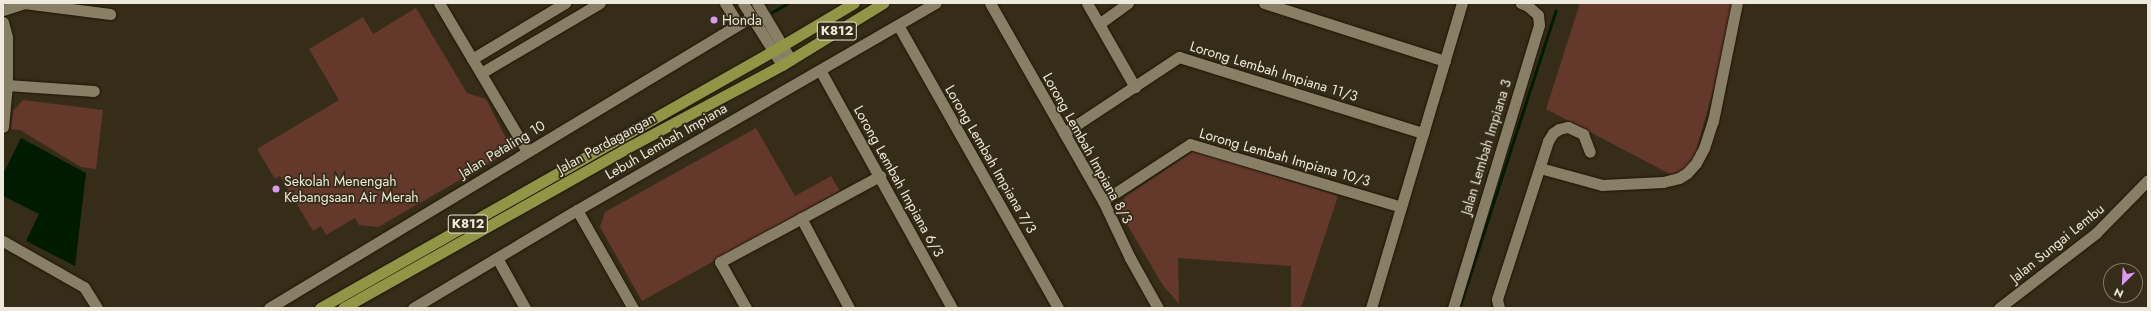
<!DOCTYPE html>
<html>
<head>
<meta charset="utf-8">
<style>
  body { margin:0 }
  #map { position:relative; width:2151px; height:311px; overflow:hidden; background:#352d18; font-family:Jost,sans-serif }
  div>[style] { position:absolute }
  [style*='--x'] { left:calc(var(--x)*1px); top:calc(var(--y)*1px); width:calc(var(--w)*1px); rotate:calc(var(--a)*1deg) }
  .green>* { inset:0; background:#64382b }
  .water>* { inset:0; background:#001c00 }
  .stream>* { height:3px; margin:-1.5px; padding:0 1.5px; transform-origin:1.5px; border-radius:1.5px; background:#001c00 }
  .roads { filter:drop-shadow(0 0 1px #1d1502) drop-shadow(0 0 1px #1d1502) }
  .minor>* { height:11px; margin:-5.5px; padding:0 5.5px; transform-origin:5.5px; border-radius:5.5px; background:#887f67 }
  .tertiary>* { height:11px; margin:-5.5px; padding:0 5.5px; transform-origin:5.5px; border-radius:5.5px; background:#887f67 }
  .secondary>* { height:11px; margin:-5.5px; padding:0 5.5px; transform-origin:5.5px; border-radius:5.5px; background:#887f67 }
  .primary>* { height:11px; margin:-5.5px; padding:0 5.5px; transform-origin:5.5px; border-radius:5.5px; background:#919647 }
  .dots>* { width:11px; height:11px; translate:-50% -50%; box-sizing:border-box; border:2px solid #352d18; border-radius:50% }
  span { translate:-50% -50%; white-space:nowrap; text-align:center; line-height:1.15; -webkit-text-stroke:3.5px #352d18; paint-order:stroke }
  .shield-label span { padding:1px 3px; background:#352d18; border:1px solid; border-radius:3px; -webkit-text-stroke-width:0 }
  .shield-label { font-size:13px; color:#eee9dc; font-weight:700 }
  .poi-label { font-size:14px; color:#eee9dc }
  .left { translate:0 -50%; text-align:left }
  .street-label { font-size:14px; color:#eee9dc }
  .frame { position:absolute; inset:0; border:4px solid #eee9dc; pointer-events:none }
  .north { position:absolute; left:2103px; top:263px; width:40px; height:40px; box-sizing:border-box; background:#352d18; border:1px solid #7f7866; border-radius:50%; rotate:204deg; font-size:11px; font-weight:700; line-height:16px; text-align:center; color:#eee9dc }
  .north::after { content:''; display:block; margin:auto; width:14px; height:18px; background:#dc99f4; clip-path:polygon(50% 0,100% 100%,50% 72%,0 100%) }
</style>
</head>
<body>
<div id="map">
  <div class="green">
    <div style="clip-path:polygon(1580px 3px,1738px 3px,1687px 183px,1546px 109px)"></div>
    <div style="clip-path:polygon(416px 8px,467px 93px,486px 99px,512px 150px,378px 227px,359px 225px,355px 218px,326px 235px,321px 226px,313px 231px,280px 176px,275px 179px,257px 149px,339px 100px,309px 49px,363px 17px,373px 34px)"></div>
    <div style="clip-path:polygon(23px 100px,103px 110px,96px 169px,81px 167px,20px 130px,11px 129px,13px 111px)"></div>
    <div style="clip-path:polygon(756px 128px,795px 196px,831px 176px,840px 191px,642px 301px,600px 227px,605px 212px)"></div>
    <div style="clip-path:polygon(1194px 151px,1338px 196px,1301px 308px,1291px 308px,1291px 266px,1178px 258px,1179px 304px,1162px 284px,1118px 209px,1125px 197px)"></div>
  </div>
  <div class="water">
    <div style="clip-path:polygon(21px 138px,86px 173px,75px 266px,26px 241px,39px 214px,3px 196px,3px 174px)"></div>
  </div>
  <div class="stream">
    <div style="--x:772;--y:12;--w:18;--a:-29"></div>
    <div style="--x:1459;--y:308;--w:313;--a:-72"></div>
  </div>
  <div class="roads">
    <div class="minor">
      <div style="--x:439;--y:3;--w:172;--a:59.3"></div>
      <div style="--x:725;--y:3;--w:25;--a:58"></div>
      <div style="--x:990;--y:3;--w:228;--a:60.3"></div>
      <div style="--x:1103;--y:201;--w:63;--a:64.7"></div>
      <div style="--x:1130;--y:258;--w:57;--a:60.8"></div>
      <div style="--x:1087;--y:3;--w:97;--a:60.3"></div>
      <div style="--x:1264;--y:3;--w:190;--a:17.8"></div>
      <div style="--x:3;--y:10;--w:22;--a:-18"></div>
      <div style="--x:24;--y:3;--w:87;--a:7.3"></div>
      <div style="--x:3;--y:22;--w:16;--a:75"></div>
      <div style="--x:7;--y:37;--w:48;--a:90"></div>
      <div style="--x:7;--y:85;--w:42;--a:95.4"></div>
      <div style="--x:1099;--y:24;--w:36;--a:-36"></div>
      <div style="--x:898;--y:25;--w:325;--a:60.5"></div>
      <div style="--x:472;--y:59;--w:109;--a:-31.1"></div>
      <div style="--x:820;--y:70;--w:272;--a:61"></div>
      <div style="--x:481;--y:73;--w:138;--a:-30.5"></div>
      <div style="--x:7;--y:85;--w:87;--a:3.9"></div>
      <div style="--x:1064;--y:133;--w:138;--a:-33.5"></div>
      <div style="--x:1179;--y:57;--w:256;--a:17.3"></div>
      <div style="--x:1540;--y:168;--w:64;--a:15.3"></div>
      <div style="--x:1602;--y:185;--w:61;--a:-2.8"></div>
      <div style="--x:1663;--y:182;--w:16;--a:-14"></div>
      <div style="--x:1679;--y:178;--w:9;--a:-32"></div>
      <div style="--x:1687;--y:173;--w:13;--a:-48"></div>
      <div style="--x:1696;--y:163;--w:17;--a:-62"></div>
      <div style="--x:1704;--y:148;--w:28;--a:-72"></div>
      <div style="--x:1713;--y:121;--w:120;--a:-78.5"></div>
      <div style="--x:1103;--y:201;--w:104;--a:-33.2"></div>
      <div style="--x:1190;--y:144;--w:220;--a:16.6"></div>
      <div style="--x:577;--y:210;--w:113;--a:60.3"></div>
      <div style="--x:801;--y:218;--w:102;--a:61.9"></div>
      <div style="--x:3;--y:241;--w:93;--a:29.6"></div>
      <div style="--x:84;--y:287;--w:25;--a:58"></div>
      <div style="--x:497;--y:258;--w:57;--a:60.8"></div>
      <div style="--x:269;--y:308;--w:563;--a:-31.12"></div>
      <div style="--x:413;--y:308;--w:191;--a:-30.9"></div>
      <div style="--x:577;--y:210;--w:414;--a:-30"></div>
      <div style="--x:746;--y:308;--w:53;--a:-119.5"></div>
      <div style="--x:720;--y:262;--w:182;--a:-28.3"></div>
      <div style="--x:1371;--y:308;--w:318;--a:-73.4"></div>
      <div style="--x:1453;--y:308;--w:296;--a:-73.1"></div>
      <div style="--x:1539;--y:25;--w:10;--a:-96"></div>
      <div style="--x:1538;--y:15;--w:13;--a:-138"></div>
      <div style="--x:1528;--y:6;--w:8;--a:-157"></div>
      <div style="--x:1499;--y:308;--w:9;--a:-103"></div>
      <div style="--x:1497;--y:299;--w:166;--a:-72.1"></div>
      <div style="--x:1548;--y:141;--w:9;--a:-58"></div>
      <div style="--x:1553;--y:133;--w:7;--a:-34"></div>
      <div style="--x:1559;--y:129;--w:9;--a:-13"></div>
      <div style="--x:1568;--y:127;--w:17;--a:25"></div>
      <div style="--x:1583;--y:134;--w:19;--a:69"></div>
    </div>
    <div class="tertiary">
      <div style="--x:743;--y:3;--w:73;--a:57.8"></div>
      <div style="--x:757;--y:3;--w:66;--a:59.2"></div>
    </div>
    <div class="secondary">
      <div style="--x:1999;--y:308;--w:123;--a:-37.7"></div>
      <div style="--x:2096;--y:233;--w:74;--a:-45.5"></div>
    </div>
    <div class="primary">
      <div style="--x:320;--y:308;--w:521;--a:-29.57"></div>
      <div style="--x:773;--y:51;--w:94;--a:-30.7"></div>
      <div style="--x:343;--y:308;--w:322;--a:-29.4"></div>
      <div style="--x:623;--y:150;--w:180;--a:-28.1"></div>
      <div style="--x:782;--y:65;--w:119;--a:-31.5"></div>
    </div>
  </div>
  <div class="dots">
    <div style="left:714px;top:20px;background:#dc99f4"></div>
    <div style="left:276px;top:189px;background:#dc99f4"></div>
  </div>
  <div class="shield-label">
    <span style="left:837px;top:31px">K812</span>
    <span style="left:468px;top:224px">K812</span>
  </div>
  <div class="poi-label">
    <span class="left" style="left:722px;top:20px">Honda</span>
    <span class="left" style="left:284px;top:189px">Sekolah Menengah<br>Kebangsaan Air Merah</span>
  </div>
  <div class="street-label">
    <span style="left:1274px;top:71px;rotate:17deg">Lorong Lembah Impiana 11/3</span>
    <span style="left:666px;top:141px;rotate:-30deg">Lebuh Lembah Impiana</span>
    <span style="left:606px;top:143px;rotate:-29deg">Jalan Perdagangan</span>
    <span style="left:1486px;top:147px;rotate:-73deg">Jalan Lembah Impiana 3</span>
    <span style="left:1088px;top:148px;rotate:61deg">Lorong Lembah Impiana 8/3</span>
    <span style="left:502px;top:149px;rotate:-31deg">Jalan Petaling 10</span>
    <span style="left:1285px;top:157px;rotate:16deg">Lorong Lembah Impiana 10/3</span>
    <span style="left:991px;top:159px;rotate:60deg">Lorong Lembah Impiana 7/3</span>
    <span style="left:899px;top:181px;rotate:61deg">Lorong Lembah Impiana 6/3</span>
    <span style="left:2057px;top:243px;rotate:-39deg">Jalan Sungai Lembu</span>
  </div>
  <div class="frame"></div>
  <div class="north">N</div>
</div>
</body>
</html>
